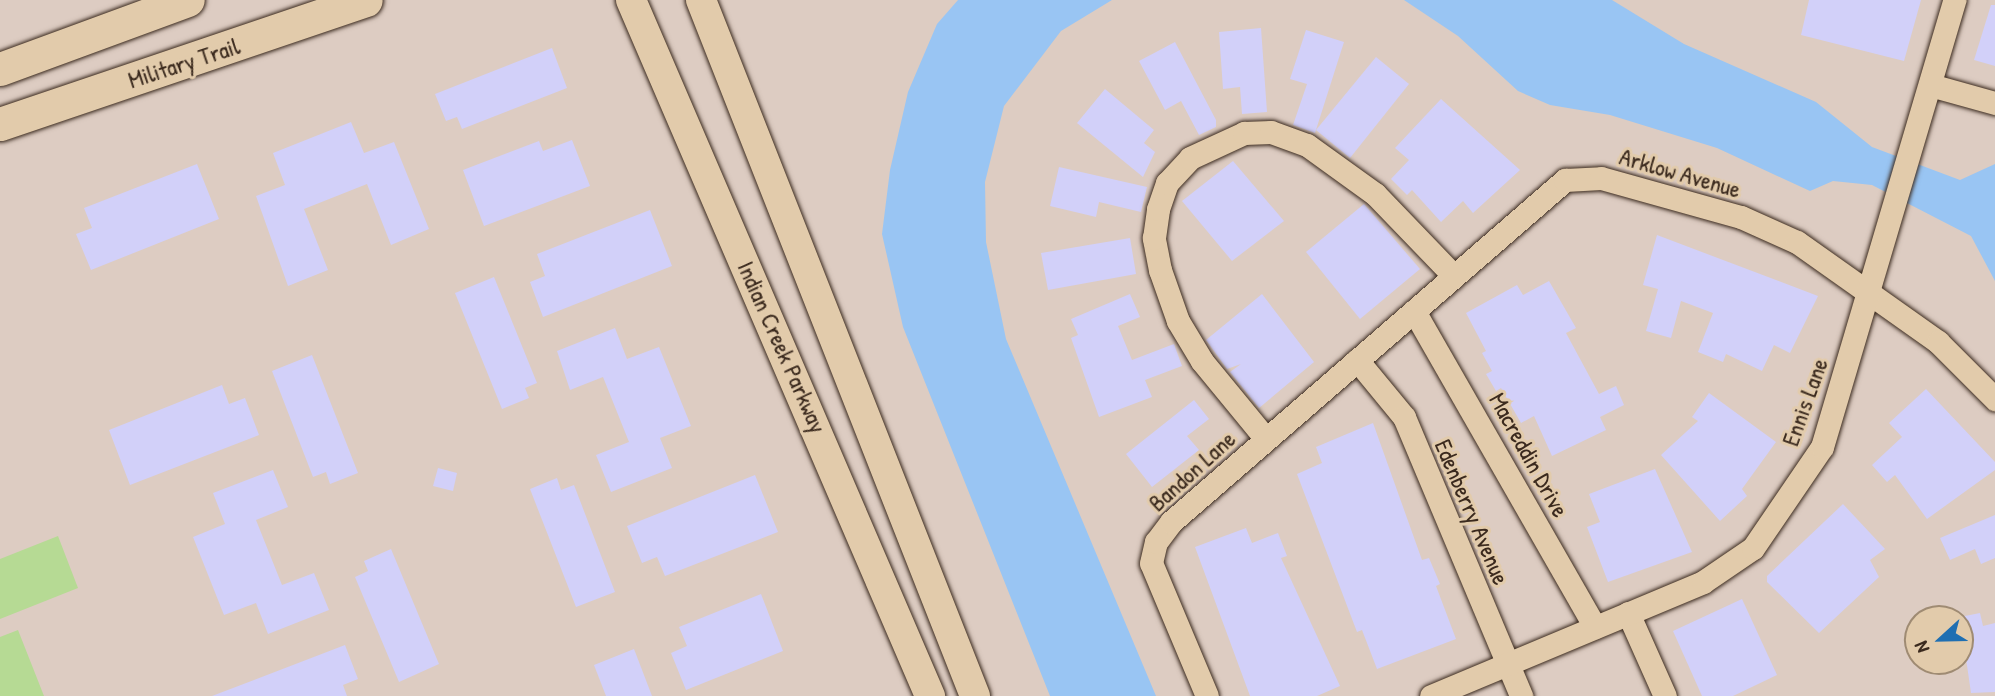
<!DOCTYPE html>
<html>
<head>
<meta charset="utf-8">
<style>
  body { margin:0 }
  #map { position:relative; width:1995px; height:696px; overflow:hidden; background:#ddccc2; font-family:"Patrick Hand",sans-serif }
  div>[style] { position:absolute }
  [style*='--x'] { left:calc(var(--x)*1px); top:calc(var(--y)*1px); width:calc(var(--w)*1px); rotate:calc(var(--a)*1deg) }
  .green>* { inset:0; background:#b6da94 }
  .water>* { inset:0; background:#99c5f3 }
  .building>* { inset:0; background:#d2d0f9 }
  .roads { filter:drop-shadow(0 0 2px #3b2a1e) drop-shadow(0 0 2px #3b2a1e) }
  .minor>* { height:23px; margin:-11.5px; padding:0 11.5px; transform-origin:11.5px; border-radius:11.5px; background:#e2cbab }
  .tertiary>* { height:30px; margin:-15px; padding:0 15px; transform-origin:15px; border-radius:15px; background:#e2cbab }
  .secondary>* { height:33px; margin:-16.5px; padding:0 16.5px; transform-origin:16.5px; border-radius:16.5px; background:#e2cbab }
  span { translate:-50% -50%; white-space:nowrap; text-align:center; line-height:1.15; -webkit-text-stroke:6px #e2cbab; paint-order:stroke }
  .street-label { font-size:24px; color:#3b2a1e }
  .north { position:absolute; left:1904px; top:605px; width:70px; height:70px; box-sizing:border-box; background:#e2cbab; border:2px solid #9f8b73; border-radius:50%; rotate:248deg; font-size:19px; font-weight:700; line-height:28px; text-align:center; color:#3b2a1e }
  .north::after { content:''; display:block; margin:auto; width:24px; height:32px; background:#1f6fb2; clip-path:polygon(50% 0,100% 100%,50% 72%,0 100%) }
</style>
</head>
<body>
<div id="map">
  <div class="green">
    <div style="clip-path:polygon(58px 536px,78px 588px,0 619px,0 559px)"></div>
    <div style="clip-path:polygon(18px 630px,44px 696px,0 696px,0 637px)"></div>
  </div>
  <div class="water">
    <div style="clip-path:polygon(958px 0,1112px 0,1061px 31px,1004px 106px,985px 182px,986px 242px,1006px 339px,1156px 696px,1050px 696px,903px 327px,882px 234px,890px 170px,908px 92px,937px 24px)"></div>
    <div style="clip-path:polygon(1404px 0,1612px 0,1684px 44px,1816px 102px,1872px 147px,1960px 180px,1995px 164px,1995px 281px,1971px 236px,1872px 185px,1833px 181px,1810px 191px,1717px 148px,1610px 115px,1550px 105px,1518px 91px,1458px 36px)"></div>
  </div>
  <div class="building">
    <div style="clip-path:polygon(1809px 0,1921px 0,1904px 61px,1801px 35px)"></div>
    <div style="clip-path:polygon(1991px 5px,1995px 5px,1995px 66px,1974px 60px)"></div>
    <div style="clip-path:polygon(1261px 28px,1267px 112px,1242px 114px,1240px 87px,1223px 89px,1219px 32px)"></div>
    <div style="clip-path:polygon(1306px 30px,1344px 42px,1315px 133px,1293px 125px,1307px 84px,1290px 79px)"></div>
    <div style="clip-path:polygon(1175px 42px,1216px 120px,1216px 127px,1199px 135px,1181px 101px,1165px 110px,1139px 61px)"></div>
    <div style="clip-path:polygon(552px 48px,567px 88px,462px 129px,457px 117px,446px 121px,435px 94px)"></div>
    <div style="clip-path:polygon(1376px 57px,1409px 84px,1350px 158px,1316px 130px)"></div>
    <div style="clip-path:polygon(1105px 89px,1154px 130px,1144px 143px,1155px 152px,1143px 177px,1077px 123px)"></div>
    <div style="clip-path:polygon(1441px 99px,1520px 170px,1473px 213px,1463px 201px,1441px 222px,1412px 190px,1407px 195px,1391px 179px,1409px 160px,1395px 148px)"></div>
    <div style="clip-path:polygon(351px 122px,364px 153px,394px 142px,429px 229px,391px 245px,367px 184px,304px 209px,328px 270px,288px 286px,256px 196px,285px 185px,273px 153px)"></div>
    <div style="clip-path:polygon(572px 140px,590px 186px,484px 226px,463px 170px,539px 141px,543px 151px)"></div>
    <div style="clip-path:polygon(1233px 161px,1284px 221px,1232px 261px,1182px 201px)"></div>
    <div style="clip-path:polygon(197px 164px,219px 219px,91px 270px,76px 234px,92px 228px,84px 208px)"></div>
    <div style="clip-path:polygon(1059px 167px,1147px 187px,1141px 212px,1099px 202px,1096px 217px,1050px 206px)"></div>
    <div style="clip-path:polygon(1364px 204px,1420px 269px,1360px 319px,1306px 252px)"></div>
    <div style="clip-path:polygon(650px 210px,672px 266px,543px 317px,530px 282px,545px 276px,537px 254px)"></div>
    <div style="clip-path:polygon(1657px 235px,1818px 296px,1790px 353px,1774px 345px,1762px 371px,1726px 354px,1723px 362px,1698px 352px,1713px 313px,1681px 301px,1671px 338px,1646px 331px,1658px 289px,1643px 285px)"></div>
    <div style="clip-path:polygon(1130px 238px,1136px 274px,1048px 290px,1041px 253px)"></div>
    <div style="clip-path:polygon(494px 277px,537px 383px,525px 388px,529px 398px,502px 409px,455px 293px)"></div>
    <div style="clip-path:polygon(1549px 281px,1576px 328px,1566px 333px,1599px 394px,1616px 386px,1624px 405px,1600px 417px,1606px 430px,1552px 456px,1534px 416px,1521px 423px,1501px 388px,1496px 391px,1486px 374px,1492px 371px,1482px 353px,1486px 351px,1466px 313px,1517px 285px,1523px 295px)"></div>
    <div style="clip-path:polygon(1130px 294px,1140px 317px,1118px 326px,1132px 360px,1174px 344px,1182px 366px,1145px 380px,1152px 397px,1099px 417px,1071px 338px,1078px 335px,1071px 319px)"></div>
    <div style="clip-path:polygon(1262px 294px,1314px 362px,1259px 408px,1230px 372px,1241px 364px,1227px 369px,1206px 340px)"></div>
    <div style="clip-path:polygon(615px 328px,627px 359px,659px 347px,691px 426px,660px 438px,672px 468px,611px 492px,596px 455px,629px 442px,603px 377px,570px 390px,557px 351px)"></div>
    <div style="clip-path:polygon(312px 355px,358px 473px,330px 484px,326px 472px,313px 477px,272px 371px)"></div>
    <div style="clip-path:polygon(222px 385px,229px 404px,245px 398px,259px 435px,130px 485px,109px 430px)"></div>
    <div style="clip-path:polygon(1926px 389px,1995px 462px,1995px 470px,1927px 519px,1895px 475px,1887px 482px,1872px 465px,1902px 437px,1889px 423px)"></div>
    <div style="clip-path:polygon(1709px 393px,1776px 442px,1742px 489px,1747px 496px,1720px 521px,1661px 455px,1698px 421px,1692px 417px)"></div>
    <div style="clip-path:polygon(1194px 400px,1209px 419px,1187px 436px,1199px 450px,1152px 487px,1126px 454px)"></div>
    <div style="clip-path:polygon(1373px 423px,1422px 560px,1429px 558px,1440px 584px,1436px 586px,1456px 639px,1377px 669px,1362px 630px,1357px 632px,1297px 474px,1322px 463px,1316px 447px)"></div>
    <div style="clip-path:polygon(438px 468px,457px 473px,453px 491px,433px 486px)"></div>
    <div style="clip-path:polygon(1655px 469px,1692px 552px,1608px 582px,1587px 527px,1600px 522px,1589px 494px)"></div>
    <div style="clip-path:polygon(273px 470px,288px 507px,256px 520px,282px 585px,314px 573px,329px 610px,268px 634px,256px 603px,224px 615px,193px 537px,225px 524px,213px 493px)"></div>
    <div style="clip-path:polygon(755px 475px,778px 532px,665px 576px,657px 557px,642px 563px,627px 526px)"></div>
    <div style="clip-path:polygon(557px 478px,561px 490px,574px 485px,615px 592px,576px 607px,530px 489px)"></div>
    <div style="clip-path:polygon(1843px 504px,1885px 549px,1870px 560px,1879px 577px,1819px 633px,1767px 582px,1767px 576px)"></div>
    <div style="clip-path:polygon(1995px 515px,1995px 558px,1981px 564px,1975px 549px,1950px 560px,1940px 538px)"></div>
    <div style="clip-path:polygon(1246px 528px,1252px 543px,1278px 533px,1287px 556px,1281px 558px,1340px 686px,1317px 696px,1250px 696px,1195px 547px)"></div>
    <div style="clip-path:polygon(391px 549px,439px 664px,399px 682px,355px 577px,368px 571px,364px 561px)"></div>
    <div style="clip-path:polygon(761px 594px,783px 651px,686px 690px,671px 653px,687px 646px,679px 627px)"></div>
    <div style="clip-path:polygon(1742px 599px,1777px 675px,1733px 696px,1702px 696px,1673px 631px)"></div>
    <div style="clip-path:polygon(1980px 613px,1983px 626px,1995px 623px,1995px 692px,1971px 693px,1960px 617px)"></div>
    <div style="clip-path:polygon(345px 645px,358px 679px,343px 685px,347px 696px,212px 696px)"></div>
    <div style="clip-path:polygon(634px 649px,652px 696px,606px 696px,594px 665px)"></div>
  </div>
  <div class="roads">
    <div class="minor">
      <div style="--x:1930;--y:85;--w:67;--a:15.5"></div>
      <div style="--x:1414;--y:311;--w:364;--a:60.2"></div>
      <div style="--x:1357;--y:360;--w:74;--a:50.5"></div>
      <div style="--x:1404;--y:417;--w:303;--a:67.2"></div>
      <div style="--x:1266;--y:439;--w:101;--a:-129.4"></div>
      <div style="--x:1202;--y:361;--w:47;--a:-121"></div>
      <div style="--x:1178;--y:321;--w:54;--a:-109.4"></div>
      <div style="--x:1160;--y:270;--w:33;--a:-101"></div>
      <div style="--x:1154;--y:238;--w:29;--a:-82"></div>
      <div style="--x:1158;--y:209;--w:28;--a:-71"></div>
      <div style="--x:1167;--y:183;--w:34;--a:-47"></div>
      <div style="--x:1190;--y:158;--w:60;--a:-24.8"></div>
      <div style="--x:1244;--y:133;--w:27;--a:-2"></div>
      <div style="--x:1271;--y:132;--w:38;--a:20"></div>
      <div style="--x:1307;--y:145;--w:84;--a:35.8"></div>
      <div style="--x:1375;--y:194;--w:114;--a:46.1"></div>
      <div style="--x:1628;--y:613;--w:91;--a:66"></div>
      <div style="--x:1207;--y:696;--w:144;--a:-112.8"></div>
      <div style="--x:1151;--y:563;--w:22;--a:-77"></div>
      <div style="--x:1156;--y:542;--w:25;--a:-53"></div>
      <div style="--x:1171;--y:522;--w:522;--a:-40.96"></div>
      <div style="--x:1565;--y:180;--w:36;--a:-3"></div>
      <div style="--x:1601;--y:178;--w:145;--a:15.6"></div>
      <div style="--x:1741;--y:217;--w:61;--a:24.1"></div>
      <div style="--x:1797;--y:242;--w:173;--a:35.3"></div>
      <div style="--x:1938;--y:342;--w:81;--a:45"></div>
      <div style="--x:1431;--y:696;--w:295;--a:-22.7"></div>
      <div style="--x:1703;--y:582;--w:60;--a:-34.2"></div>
      <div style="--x:1753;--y:548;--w:122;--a:-55.7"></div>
      <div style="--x:1822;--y:447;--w:466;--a:-73.5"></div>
    </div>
    <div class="tertiary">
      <div style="--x:631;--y:0;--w:758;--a:66.75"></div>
      <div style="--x:701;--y:0;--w:748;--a:68.51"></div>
    </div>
    <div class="secondary">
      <div style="--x:0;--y:69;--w:200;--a:-20.2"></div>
      <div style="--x:0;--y:124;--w:386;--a:-18.7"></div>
    </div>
  </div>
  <div class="street-label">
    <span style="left:184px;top:63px;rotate:-18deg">Military Trail</span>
    <span style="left:1680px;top:173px;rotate:16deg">Arklow Avenue</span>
    <span style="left:782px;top:347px;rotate:66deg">Indian Creek Parkway</span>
    <span style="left:1805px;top:402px;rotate:-70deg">Ennis Lane</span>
    <span style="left:1529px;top:455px;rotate:61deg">Macreddin Drive</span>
    <span style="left:1192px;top:471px;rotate:-42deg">Bandon Lane</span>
    <span style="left:1472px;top:512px;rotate:67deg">Edenberry Avenue</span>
  </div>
  <div class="north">N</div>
</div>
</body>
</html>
